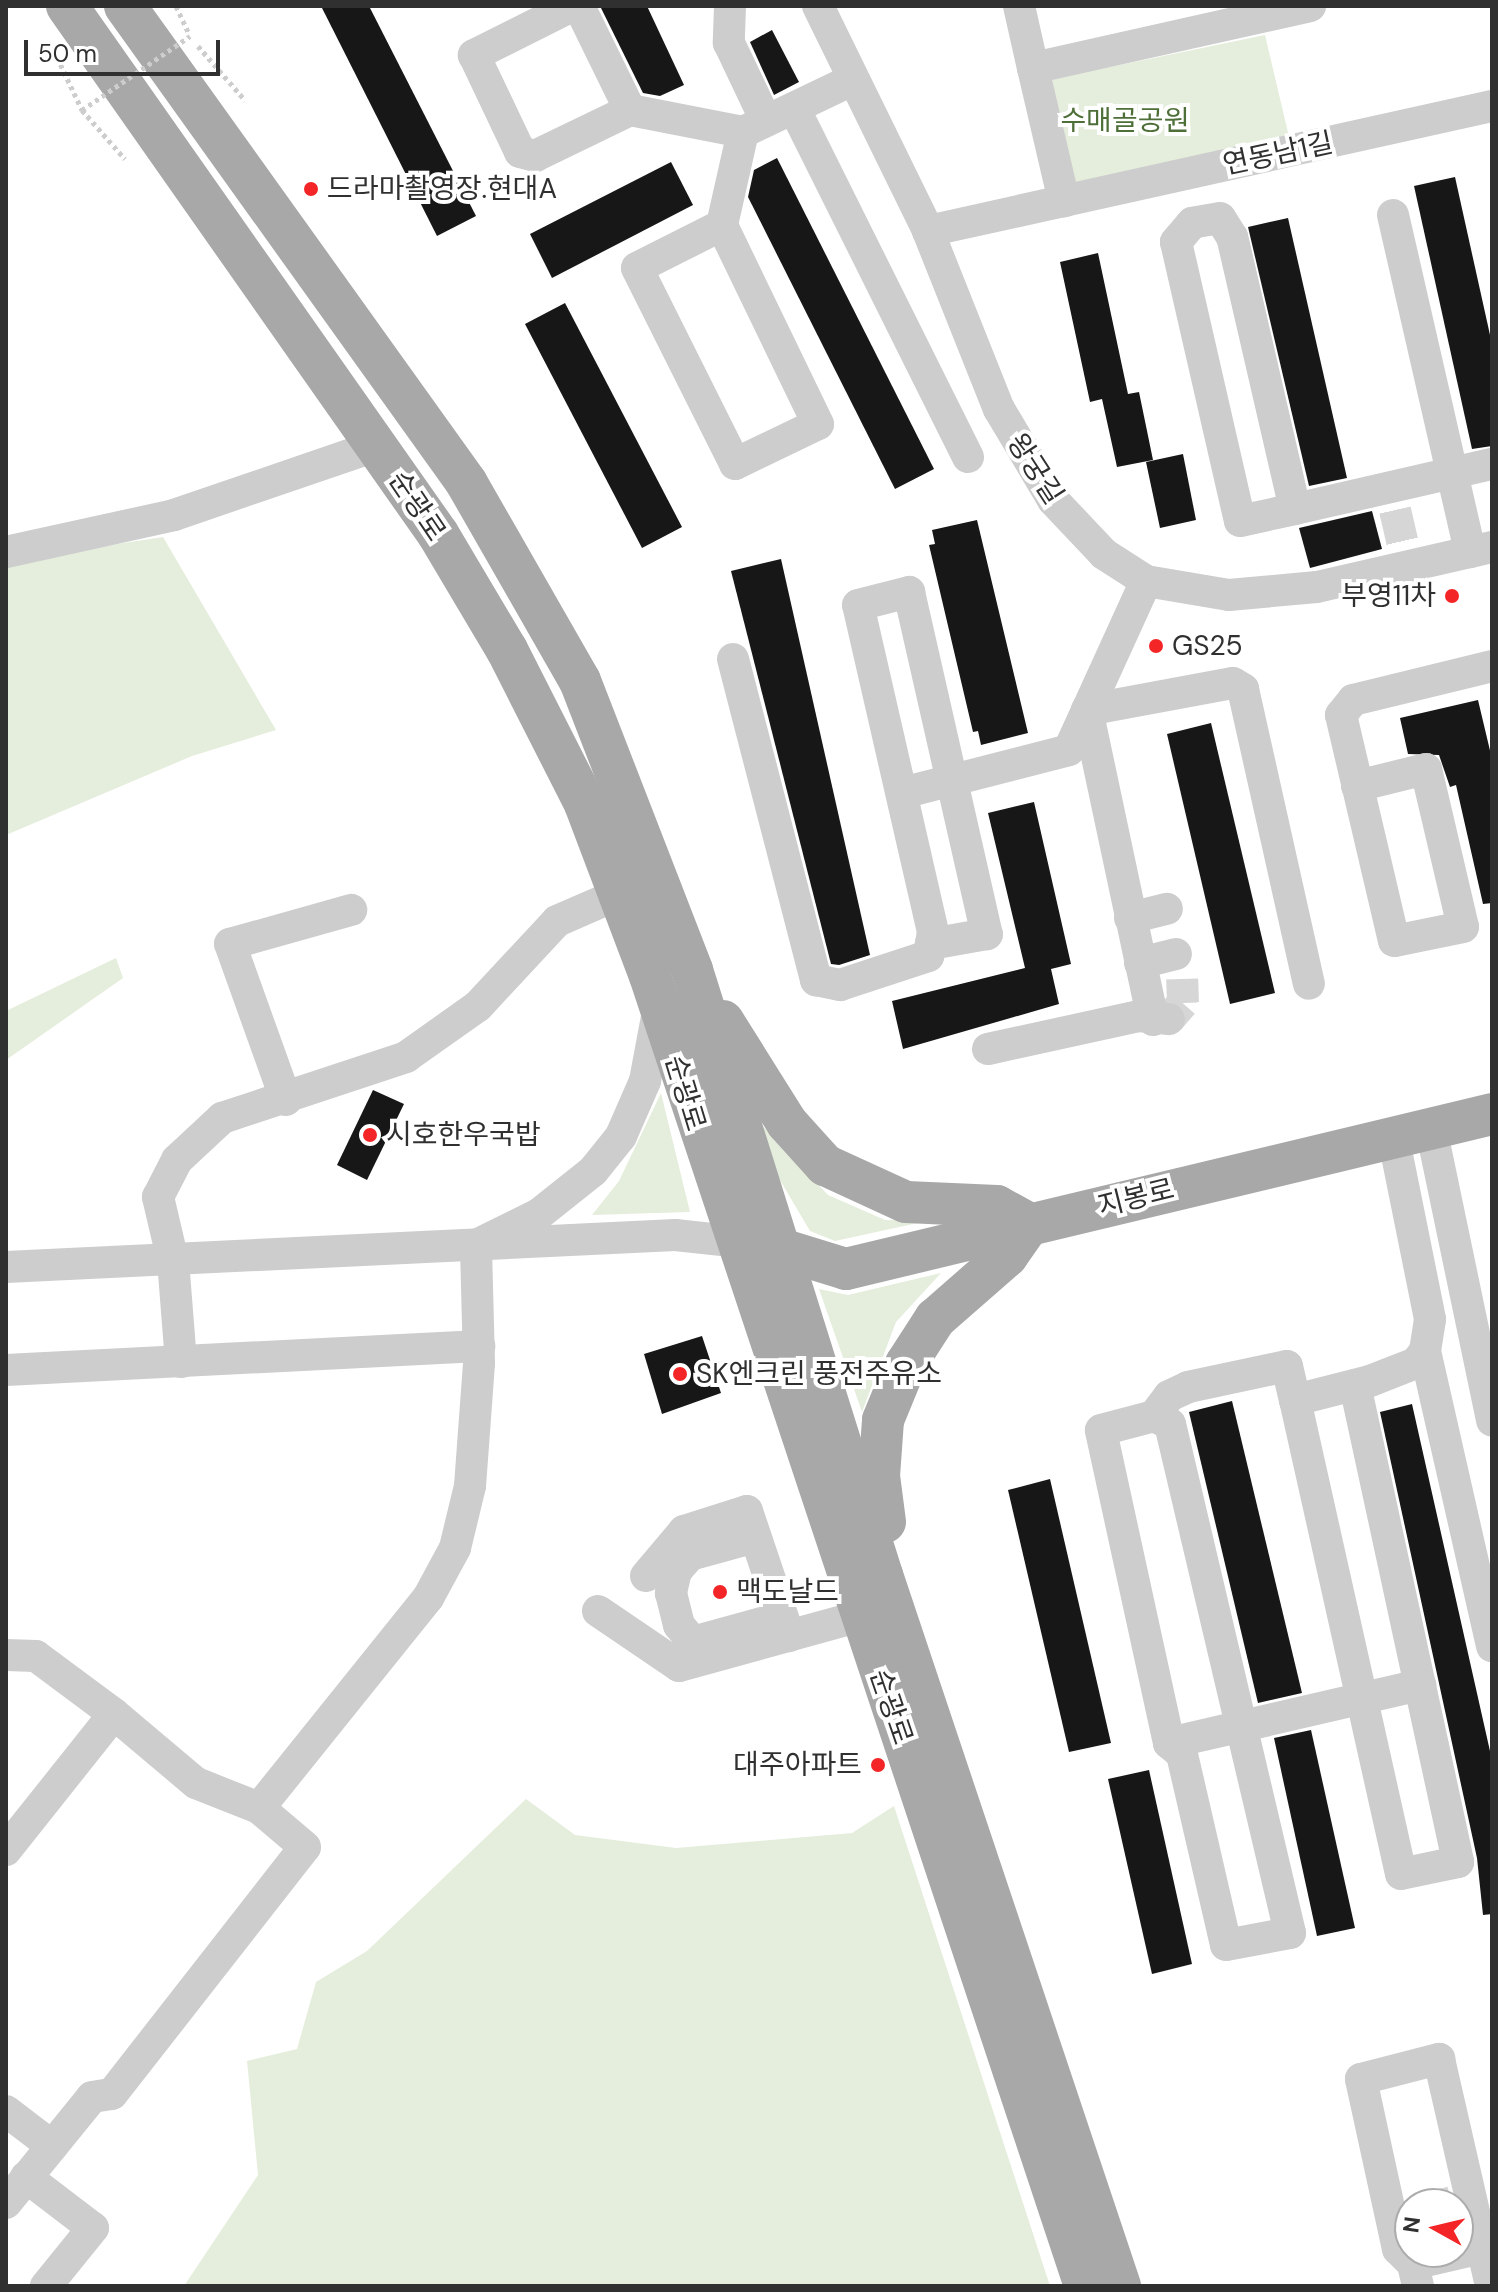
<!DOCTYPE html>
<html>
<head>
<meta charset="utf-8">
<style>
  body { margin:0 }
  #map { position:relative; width:1498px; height:2292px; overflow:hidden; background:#fff; font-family:"DM Sans","Noto Sans KR",sans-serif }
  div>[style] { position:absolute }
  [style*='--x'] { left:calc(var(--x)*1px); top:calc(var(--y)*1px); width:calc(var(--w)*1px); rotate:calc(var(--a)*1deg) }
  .green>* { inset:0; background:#e5eedc }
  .building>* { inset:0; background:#171717 }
  .minor-tunnel>* { height:32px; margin-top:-16px; transform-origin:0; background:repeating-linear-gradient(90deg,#d6d6d6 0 32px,transparent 0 48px) }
  .path>* { height:5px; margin-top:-2.5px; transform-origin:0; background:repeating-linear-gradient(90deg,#cdcdcd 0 4px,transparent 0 8px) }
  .minor>* { height:32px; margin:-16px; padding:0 16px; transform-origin:16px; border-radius:16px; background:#cdcdcd }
  .major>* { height:42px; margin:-21px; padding:0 21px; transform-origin:21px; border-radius:21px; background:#a8a8a8 }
  .path-bridge>* { height:5px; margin-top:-2.5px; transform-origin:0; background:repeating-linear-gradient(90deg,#cdcdcd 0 4px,transparent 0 8px) }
  .dots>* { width:22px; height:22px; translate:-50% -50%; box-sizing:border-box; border:4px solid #fff; border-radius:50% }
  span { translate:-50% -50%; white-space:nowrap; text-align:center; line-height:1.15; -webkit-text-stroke:8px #fff; paint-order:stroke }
  .park-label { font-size:28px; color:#4f6f39 }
  .street-label { font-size:28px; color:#303030 }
  .poi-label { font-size:28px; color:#303030 }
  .left { translate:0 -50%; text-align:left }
  .right { translate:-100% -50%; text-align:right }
  .frame { position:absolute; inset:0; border:8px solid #303030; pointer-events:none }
  .north { position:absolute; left:1394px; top:2188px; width:80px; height:80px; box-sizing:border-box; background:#fff; border:2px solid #acacac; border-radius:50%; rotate:278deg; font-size:22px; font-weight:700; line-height:32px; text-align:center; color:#303030 }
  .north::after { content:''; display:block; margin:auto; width:28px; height:36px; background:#f32526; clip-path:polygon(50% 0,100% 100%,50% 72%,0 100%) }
  .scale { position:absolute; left:24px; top:40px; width:196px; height:36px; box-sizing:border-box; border:4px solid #303030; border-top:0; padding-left:10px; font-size:24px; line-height:28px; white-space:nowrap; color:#303030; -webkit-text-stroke:6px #fff; paint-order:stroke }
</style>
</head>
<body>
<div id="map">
  <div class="green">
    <div style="clip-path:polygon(1265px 35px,1290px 141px,1077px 191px,1052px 79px)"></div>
    <div style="clip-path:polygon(163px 537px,276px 730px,192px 756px,6px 835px,6px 561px)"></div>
    <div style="clip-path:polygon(116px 958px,123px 978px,6px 1060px,6px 1011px)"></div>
    <div style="clip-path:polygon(661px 1093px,690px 1212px,592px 1215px,619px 1181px)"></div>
    <div style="clip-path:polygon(759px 1122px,828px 1195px,885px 1220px,927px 1221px,835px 1241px,810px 1231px,777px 1175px)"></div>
    <div style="clip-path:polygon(941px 1273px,896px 1322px,862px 1412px,819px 1289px,848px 1295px)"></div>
    <div style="clip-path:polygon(526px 1799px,575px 1835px,676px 1848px,852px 1833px,894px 1806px,1050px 2286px,184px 2286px,258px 2175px,247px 2061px,297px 2049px,316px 1982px,367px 1951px)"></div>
  </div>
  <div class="building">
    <div style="clip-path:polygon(321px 6px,369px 6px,476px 216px,437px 236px)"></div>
    <div style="clip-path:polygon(600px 6px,647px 6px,684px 85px,660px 96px,643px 93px)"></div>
    <div style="clip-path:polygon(772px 30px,799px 82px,774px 95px,750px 42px)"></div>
    <div style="clip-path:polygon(777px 158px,934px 469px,895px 489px,748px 197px,754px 170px)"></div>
    <div style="clip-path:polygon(671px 162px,693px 205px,552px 278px,530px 234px)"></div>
    <div style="clip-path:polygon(1455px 177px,1492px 344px,1492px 446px,1472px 449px,1414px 186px)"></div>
    <div style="clip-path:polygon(1288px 218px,1347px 478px,1309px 486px,1248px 227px)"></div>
    <div style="clip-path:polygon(1098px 253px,1128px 394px,1139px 392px,1153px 460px,1117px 467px,1102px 399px,1090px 402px,1060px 262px)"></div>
    <div style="clip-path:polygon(565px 303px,682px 527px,642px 548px,525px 324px)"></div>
    <div style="clip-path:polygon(1183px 454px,1196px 520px,1160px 528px,1146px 462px)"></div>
    <div style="clip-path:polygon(1372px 511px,1382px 549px,1310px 568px,1299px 528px)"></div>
    <div style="clip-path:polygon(977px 520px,1028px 733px,981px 745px,978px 731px,973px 732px,929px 545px,935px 544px,932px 530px)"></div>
    <div style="clip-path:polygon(781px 559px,870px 955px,839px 965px,831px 964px,731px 571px)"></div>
    <div style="clip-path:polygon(1478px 700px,1492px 759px,1492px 903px,1483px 904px,1456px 785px,1450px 787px,1439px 755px,1408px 754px,1400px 718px)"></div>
    <div style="clip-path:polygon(1211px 723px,1275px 993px,1230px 1004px,1167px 734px)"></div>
    <div style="clip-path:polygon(1034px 802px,1071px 964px,1051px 969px,1059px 1004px,903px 1049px,892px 1001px,1025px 968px,988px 813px)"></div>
    <div style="clip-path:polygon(373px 1090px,404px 1104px,367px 1180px,337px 1165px)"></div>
    <div style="clip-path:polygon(702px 1336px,721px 1393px,662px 1414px,644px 1354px)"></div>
    <div style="clip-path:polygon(1232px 1401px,1302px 1693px,1258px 1703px,1189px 1412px)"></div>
    <div style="clip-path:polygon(1412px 1404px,1492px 1760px,1492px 1914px,1483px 1915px,1477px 1858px,1380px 1412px)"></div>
    <div style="clip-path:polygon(1050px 1479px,1111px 1743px,1069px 1752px,1008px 1490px)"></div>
    <div style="clip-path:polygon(1311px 1730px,1355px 1928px,1317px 1936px,1274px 1738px)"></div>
    <div style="clip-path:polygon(1149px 1770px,1192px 1964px,1152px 1974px,1108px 1779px)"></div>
  </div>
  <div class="minor-tunnel">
    <div style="--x:1395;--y:510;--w:35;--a:77"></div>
    <div style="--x:1169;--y:1019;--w:21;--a:-49"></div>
    <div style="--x:1183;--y:1003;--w:24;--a:-92"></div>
    <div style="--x:1432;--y:2190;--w:14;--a:78"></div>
  </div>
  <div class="path">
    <div style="--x:176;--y:6;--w:29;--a:65"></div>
    <div style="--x:198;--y:46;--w:72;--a:49"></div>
    <div style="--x:57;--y:57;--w:59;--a:64.7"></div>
    <div style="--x:82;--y:110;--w:65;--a:48.7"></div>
  </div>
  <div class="minor">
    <div style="--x:572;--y:6;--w:110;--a:153.4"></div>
    <div style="--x:474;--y:55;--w:107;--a:64.6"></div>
    <div style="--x:520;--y:152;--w:16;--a:15"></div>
    <div style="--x:535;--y:156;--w:106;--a:-25.8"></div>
    <div style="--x:630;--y:110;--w:115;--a:11"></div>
    <div style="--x:743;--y:132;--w:119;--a:-25.5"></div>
    <div style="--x:579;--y:6;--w:116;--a:63.9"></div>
    <div style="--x:730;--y:6;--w:37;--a:92"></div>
    <div style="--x:729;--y:43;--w:86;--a:64.6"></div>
    <div style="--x:818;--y:6;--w:250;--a:63.9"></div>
    <div style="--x:928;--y:231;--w:192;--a:68.3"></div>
    <div style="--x:999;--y:409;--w:106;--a:59.3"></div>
    <div style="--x:1053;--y:500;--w:74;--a:46.6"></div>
    <div style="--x:1104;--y:554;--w:50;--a:32.7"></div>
    <div style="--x:1146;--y:581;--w:84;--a:9.6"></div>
    <div style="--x:1229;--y:595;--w:88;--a:-5.2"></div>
    <div style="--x:1317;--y:587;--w:180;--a:-12.9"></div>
    <div style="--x:1019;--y:6;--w:64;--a:77.3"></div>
    <div style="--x:1033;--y:68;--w:284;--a:-12.6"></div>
    <div style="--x:1033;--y:68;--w:137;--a:76.9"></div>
    <div style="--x:794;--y:108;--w:390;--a:63.5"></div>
    <div style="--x:1393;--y:215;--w:346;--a:77.1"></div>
    <div style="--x:722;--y:225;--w:95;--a:153.2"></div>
    <div style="--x:637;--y:268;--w:219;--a:63.4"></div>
    <div style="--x:735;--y:464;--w:92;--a:-25.7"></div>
    <div style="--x:818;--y:424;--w:221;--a:-115.8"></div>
    <div style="--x:722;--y:225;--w:95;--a:-77.3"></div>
    <div style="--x:928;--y:231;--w:578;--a:-12.5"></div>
    <div style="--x:1295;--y:509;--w:279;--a:-103"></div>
    <div style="--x:1232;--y:237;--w:22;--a:-122"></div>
    <div style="--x:1220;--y:218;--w:28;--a:170"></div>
    <div style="--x:1192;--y:223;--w:25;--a:130"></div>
    <div style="--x:1176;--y:242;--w:286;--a:77.1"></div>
    <div style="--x:1240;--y:521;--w:56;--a:-12.3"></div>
    <div style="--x:1295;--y:509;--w:202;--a:-12.9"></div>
    <div style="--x:6;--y:552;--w:172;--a:-12.4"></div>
    <div style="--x:174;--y:515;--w:213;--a:-18.9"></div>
    <div style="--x:733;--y:659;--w:332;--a:75.5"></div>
    <div style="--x:816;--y:980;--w:25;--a:12"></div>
    <div style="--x:840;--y:985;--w:93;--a:-18.2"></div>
    <div style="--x:928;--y:956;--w:12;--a:-76"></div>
    <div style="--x:931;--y:944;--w:12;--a:-81"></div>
    <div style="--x:933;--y:932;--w:335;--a:-102.9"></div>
    <div style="--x:858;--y:605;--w:53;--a:-14.3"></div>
    <div style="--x:909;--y:592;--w:351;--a:77.2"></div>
    <div style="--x:987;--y:934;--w:57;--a:169.9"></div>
    <div style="--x:1357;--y:786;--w:71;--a:-13.8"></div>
    <div style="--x:1426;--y:769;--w:162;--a:76.8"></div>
    <div style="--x:1463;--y:927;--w:70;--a:168.5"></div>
    <div style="--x:1394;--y:941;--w:232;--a:-103.2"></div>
    <div style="--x:1341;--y:715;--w:19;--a:-51"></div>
    <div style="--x:1353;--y:700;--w:143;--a:-13.7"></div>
    <div style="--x:902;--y:793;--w:172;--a:-14.4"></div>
    <div style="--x:1069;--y:750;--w:186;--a:-65.5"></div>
    <div style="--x:1130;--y:918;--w:38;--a:-14"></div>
    <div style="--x:1140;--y:963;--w:37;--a:-14"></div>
    <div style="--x:1153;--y:1020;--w:317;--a:-102"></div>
    <div style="--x:1087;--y:710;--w:148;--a:-10.5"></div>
    <div style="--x:1233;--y:683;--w:12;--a:31"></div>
    <div style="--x:1243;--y:689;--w:302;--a:77.4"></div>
    <div style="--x:988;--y:1049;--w:155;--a:-12.3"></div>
    <div style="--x:1139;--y:1016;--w:30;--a:6"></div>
    <div style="--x:286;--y:1100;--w:166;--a:-109.7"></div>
    <div style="--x:230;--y:944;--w:126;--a:-15.7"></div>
    <div style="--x:1431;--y:1128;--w:299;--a:78.2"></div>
    <div style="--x:6;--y:1267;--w:670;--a:-2.74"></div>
    <div style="--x:675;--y:1235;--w:83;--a:6.2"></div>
    <div style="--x:1425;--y:1351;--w:303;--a:77.2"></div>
    <div style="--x:181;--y:1362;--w:101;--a:-94.5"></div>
    <div style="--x:173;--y:1261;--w:66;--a:-103.2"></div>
    <div style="--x:158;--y:1197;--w:42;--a:-62.8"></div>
    <div style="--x:177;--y:1160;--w:62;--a:-43"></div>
    <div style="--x:222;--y:1118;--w:194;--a:-18.3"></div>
    <div style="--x:406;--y:1057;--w:88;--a:-35.3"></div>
    <div style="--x:478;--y:1006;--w:116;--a:-47.1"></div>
    <div style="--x:557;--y:921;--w:68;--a:-23.5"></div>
    <div style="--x:6;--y:1370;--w:474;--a:-2.9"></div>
    <div style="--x:1355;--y:1385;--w:488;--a:77.8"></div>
    <div style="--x:1458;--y:1862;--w:58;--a:168.1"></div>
    <div style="--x:1401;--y:1874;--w:486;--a:-102.6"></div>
    <div style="--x:1295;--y:1400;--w:77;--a:-14.2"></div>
    <div style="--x:1370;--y:1381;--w:49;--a:-21.4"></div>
    <div style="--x:1416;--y:1363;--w:15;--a:-53"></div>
    <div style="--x:1425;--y:1351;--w:32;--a:-81"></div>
    <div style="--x:1430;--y:1319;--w:187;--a:-101.4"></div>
    <div style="--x:1154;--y:1416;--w:18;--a:27"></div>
    <div style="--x:1170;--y:1424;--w:523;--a:76.73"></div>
    <div style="--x:1290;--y:1933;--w:65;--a:169.4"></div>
    <div style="--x:1226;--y:1945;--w:196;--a:-103"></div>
    <div style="--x:1182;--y:1754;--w:17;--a:-140"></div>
    <div style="--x:1169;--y:1743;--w:320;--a:-102.3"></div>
    <div style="--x:1101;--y:1430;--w:55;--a:-14.8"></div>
    <div style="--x:1154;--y:1416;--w:25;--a:-53"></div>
    <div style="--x:1169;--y:1396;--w:21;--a:-25"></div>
    <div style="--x:1188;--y:1387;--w:101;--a:-12"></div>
    <div style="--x:1287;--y:1366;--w:35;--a:77"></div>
    <div style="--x:755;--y:1537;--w:67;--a:164.5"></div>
    <div style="--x:690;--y:1555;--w:21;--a:131"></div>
    <div style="--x:676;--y:1571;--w:23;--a:103"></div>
    <div style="--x:671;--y:1593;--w:33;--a:76"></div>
    <div style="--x:679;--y:1625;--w:22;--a:51"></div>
    <div style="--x:693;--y:1642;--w:93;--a:-15.5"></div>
    <div style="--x:646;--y:1576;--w:59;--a:-49.8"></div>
    <div style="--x:684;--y:1531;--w:66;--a:-17.6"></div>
    <div style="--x:747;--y:1511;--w:132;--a:71.4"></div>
    <div style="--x:598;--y:1611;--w:98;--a:34.2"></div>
    <div style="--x:679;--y:1666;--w:188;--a:-15.4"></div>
    <div style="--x:6;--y:1655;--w:30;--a:2"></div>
    <div style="--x:36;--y:1656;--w:97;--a:36.6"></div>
    <div style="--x:114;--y:1714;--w:174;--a:128.5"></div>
    <div style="--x:114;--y:1714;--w:107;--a:40.1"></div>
    <div style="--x:196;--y:1783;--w:68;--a:21.6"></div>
    <div style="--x:259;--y:1808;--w:270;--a:-51.2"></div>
    <div style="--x:428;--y:1598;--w:57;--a:-61.6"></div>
    <div style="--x:455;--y:1548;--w:64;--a:-76.4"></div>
    <div style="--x:470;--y:1486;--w:123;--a:-85.8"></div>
    <div style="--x:479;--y:1363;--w:118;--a:-91.5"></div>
    <div style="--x:476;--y:1245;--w:70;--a:-26.2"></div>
    <div style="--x:539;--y:1214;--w:69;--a:-38.5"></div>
    <div style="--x:593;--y:1171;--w:45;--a:-51.3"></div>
    <div style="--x:621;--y:1136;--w:60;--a:-66.4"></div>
    <div style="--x:645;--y:1081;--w:76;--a:-79.4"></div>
    <div style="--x:1169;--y:1743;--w:258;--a:-13"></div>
    <div style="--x:6;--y:2111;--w:58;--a:37.3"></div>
    <div style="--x:26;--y:2177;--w:84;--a:37.3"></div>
    <div style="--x:93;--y:2228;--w:75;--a:129"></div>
    <div style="--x:6;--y:2203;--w:136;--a:-50.9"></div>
    <div style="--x:92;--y:2097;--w:20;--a:-9"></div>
    <div style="--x:112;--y:2094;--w:313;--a:-52"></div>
    <div style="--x:305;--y:1847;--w:60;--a:-139.7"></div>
    <div style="--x:1413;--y:2264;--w:71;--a:-13.1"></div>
    <div style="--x:1418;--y:2286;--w:23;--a:-103"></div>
    <div style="--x:1413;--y:2264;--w:21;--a:-135"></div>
    <div style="--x:1398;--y:2249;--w:174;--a:-102.3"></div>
    <div style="--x:1361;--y:2079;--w:81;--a:-14.4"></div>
    <div style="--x:1439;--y:2059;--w:233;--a:77.1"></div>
  </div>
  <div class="major">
    <div style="--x:67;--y:6;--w:645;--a:54.91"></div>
    <div style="--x:438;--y:534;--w:135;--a:59.3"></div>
    <div style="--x:507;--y:650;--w:173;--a:63.1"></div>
    <div style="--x:585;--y:804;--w:184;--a:69.3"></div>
    <div style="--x:650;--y:976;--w:1380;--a:71.63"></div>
    <div style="--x:125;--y:6;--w:586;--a:54.38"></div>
    <div style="--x:466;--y:482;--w:229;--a:60.2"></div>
    <div style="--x:580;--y:681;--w:310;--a:68.8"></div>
    <div style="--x:692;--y:970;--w:634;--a:72.57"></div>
    <div style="--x:882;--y:1575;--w:750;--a:71.49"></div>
    <div style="--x:723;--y:1021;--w:120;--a:57.9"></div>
    <div style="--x:787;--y:1123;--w:57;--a:47.9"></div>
    <div style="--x:825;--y:1165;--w:89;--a:24.6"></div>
    <div style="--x:906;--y:1202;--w:91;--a:2.5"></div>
    <div style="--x:997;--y:1206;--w:37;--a:29"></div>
    <div style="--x:781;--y:1249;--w:68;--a:17.1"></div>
    <div style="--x:846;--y:1269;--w:664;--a:-13.49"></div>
    <div style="--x:885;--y:1522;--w:46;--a:-97.4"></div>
    <div style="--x:879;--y:1476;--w:56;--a:-85.9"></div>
    <div style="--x:883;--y:1420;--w:61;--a:-67.7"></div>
    <div style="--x:906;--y:1364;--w:54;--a:-57.2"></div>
    <div style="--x:935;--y:1319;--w:96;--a:-41.2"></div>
    <div style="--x:1007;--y:1256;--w:39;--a:-55"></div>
  </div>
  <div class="path-bridge">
    <div style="--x:82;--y:110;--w:131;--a:-34.4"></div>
  </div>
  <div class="dots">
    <div style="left:311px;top:189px;background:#f32526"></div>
    <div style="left:1452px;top:596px;background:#f32526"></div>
    <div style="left:1156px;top:646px;background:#f32526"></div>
    <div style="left:370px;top:1135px;background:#f32526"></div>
    <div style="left:680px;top:1374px;background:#f32526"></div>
    <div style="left:720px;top:1592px;background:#f32526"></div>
    <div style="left:878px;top:1765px;background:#f32526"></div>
  </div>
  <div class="park-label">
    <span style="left:1125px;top:121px">수매골공원</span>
  </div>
  <div class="street-label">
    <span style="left:1278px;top:154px;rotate:-12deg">연동남1길</span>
    <span style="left:1035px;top:469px;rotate:57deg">왕궁길</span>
    <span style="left:417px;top:506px;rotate:56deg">순광로</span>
    <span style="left:685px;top:1093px;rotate:73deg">순광로</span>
    <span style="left:1136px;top:1198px;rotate:-14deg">지봉로</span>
    <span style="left:891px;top:1707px;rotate:71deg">순광로</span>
  </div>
  <div class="poi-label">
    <span class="left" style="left:327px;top:189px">드라마촬영장.현대A</span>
    <span class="right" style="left:1436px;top:596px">부영11차</span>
    <span class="left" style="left:1172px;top:646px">GS25</span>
    <span class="left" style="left:386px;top:1135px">시호한우국밥</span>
    <span class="left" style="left:696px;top:1374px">SK엔크린 풍전주유소</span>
    <span class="left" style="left:736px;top:1592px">맥도날드</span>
    <span class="right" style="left:862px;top:1765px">대주아파트</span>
  </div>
  <div class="frame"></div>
  <div class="north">N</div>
  <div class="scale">50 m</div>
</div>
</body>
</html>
